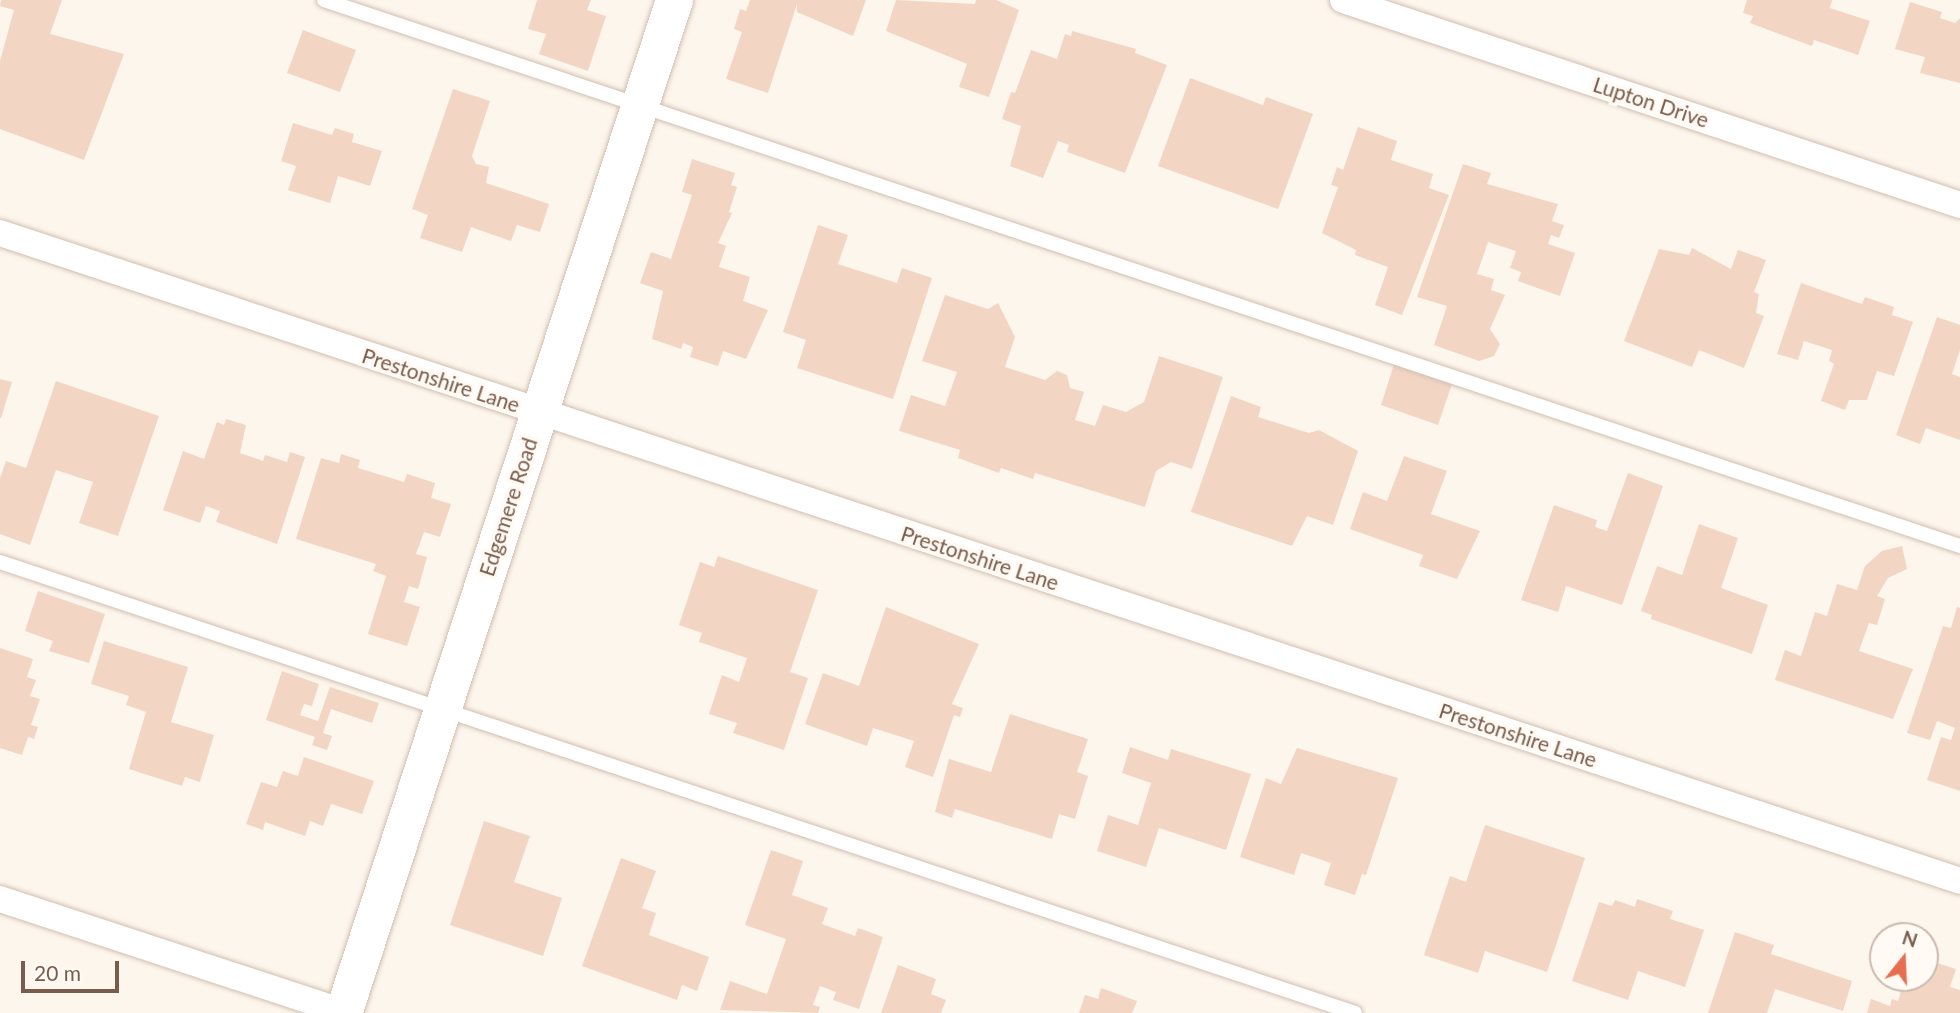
<!DOCTYPE html>
<html>
<head>
<meta charset="utf-8">
<style>
  body { margin:0 }
  #map { position:relative; width:1960px; height:1013px; overflow:hidden; background:#fdf6ec; font-family:Lato,sans-serif }
  div>[style] { position:absolute }
  [style*='--x'] { left:calc(var(--x)*1px); top:calc(var(--y)*1px); width:calc(var(--w)*1px); rotate:calc(var(--a)*1deg) }
  .building>* { inset:0; background:#f3d5c3 }
  .roads { filter:drop-shadow(0 0 2px #d1beb0) drop-shadow(0 0 2px #d1beb0) }
  .lane>* { height:14px; margin:-7px; padding:0 7px; transform-origin:7px; border-radius:7px; background:#fff }
  .street>* { height:26px; margin:-13px; padding:0 13px; transform-origin:13px; border-radius:13px; background:#fff }
  .secondary>* { height:37px; margin:-18.5px; padding:0 18.5px; transform-origin:18.5px; border-radius:18.5px; background:#fff }
  span { translate:-50% -50%; white-space:nowrap; text-align:center; line-height:1.15; -webkit-text-stroke:7px #fffaf3; paint-order:stroke }
  .street-label { font-size:21px; color:#7a5c4d }
  .north { position:absolute; left:1869px; top:922px; width:70px; height:70px; box-sizing:border-box; background:#fffaf3; border:2px solid #cabbb1; border-radius:50%; rotate:18deg; font-size:19px; font-weight:700; line-height:28px; text-align:center; color:#7a5c4d }
  .north::after { content:''; display:block; margin:auto; width:24px; height:32px; background:#e76f51; clip-path:polygon(50% 0,100% 100%,50% 72%,0 100%) }
  .scale { position:absolute; left:21px; top:961px; width:98px; height:32px; box-sizing:border-box; border:4px solid #7a5c4d; border-top:0; padding-left:9px; font-size:21px; line-height:24px; white-space:nowrap; color:#7a5c4d; -webkit-text-stroke:5px #fffaf3; paint-order:stroke }
</style>
</head>
<body>
<div id="map">
  <div class="building">
    <div style="clip-path:polygon(1px 0,62px 0,50px 34px,124px 54px,84px 160px,0 129px,0 61px,14px 10px,0 6px)"></div>
    <div style="clip-path:polygon(537px 0,591px 0,587px 10px,606px 16px,588px 71px,539px 54px,546px 34px,528px 29px)"></div>
    <div style="clip-path:polygon(750px 0,866px 0,853px 36px,797px 12px,797px 4px,768px 93px,726px 79px,742px 32px,734px 29px,740px 9px,746px 11px)"></div>
    <div style="clip-path:polygon(896px 0,975px 4px,976px 0,996px 0,1019px 10px,989px 97px,959px 87px,967px 64px,886px 31px)"></div>
    <div style="clip-path:polygon(1747px 0,1832px 0,1830px 8px,1870px 21px,1858px 55px,1814px 40px,1812px 46px,1750px 23px,1753px 16px,1743px 13px)"></div>
    <div style="clip-path:polygon(1910px 2px,1942px 12px,1940px 18px,1955px 23px,1960px 18px,1960px 83px,1920px 73px,1925px 57px,1895px 49px)"></div>
    <div style="clip-path:polygon(303px 30px,356px 50px,340px 92px,287px 73px)"></div>
    <div style="clip-path:polygon(1072px 31px,1136px 49px,1135px 53px,1167px 65px,1125px 173px,1067px 152px,1069px 145px,1058px 141px,1043px 178px,1010px 166px,1021px 126px,1002px 119px,1011px 92px,1015px 93px,1031px 50px,1057px 59px,1065px 34px,1071px 36px)"></div>
    <div style="clip-path:polygon(1190px 78px,1263px 105px,1266px 97px,1313px 114px,1278px 209px,1158px 166px)"></div>
    <div style="clip-path:polygon(453px 89px,490px 101px,472px 156px,476px 164px,489px 167px,486px 183px,549px 204px,540px 232px,517px 225px,511px 241px,471px 227px,462px 252px,420px 238px,428px 215px,412px 209px)"></div>
    <div style="clip-path:polygon(293px 123px,332px 135px,335px 128px,354px 134px,352px 142px,382px 151px,370px 186px,338px 176px,330px 203px,288px 190px,296px 166px,281px 161px)"></div>
    <div style="clip-path:polygon(1358px 127px,1397px 141px,1391px 160px,1433px 174px,1429px 188px,1449px 195px,1402px 315px,1375px 305px,1388px 267px,1355px 255px,1356px 250px,1322px 233px,1338px 187px,1331px 185px,1337px 167px,1343px 170px)"></div>
    <div style="clip-path:polygon(692px 159px,735px 173px,731px 185px,737px 187px,729px 212px,732px 213px,718px 243px,726px 246px,719px 267px,750px 277px,743px 301px,768px 310px,746px 359px,723px 351px,718px 366px,690px 357px,693px 347px,683px 343px,681px 349px,652px 339px,663px 291px,640px 283px,651px 252px,671px 259px,692px 195px,682px 192px)"></div>
    <div style="clip-path:polygon(1463px 164px,1491px 173px,1487px 184px,1558px 204px,1552px 221px,1564px 225px,1559px 238px,1551px 235px,1548px 244px,1575px 253px,1560px 296px,1518px 281px,1521px 272px,1510px 268px,1516px 251px,1488px 242px,1477px 274px,1494px 279px,1491px 290px,1505px 295px,1490px 329px,1500px 344px,1494px 356px,1479px 361px,1434px 345px,1447px 306px,1417px 297px)"></div>
    <div style="clip-path:polygon(818px 225px,848px 235px,838px 264px,897px 283px,902px 268px,932px 278px,893px 399px,797px 368px,806px 340px,783px 332px)"></div>
    <div style="clip-path:polygon(1692px 248px,1731px 269px,1738px 250px,1766px 260px,1754px 292px,1759px 294px,1756px 313px,1764px 316px,1744px 368px,1699px 350px,1692px 367px,1624px 341px,1659px 249px,1689px 255px)"></div>
    <div style="clip-path:polygon(1801px 283px,1862px 304px,1865px 297px,1894px 307px,1892px 315px,1913px 322px,1894px 376px,1877px 371px,1867px 400px,1849px 400px,1845px 410px,1821px 401px,1834px 364px,1829px 361px,1832px 350px,1804px 341px,1798px 360px,1777px 354px)"></div>
    <div style="clip-path:polygon(945px 295px,988px 309px,998px 303px,1015px 337px,1005px 367px,1045px 380px,1057px 371px,1067px 375px,1070px 388px,1084px 392px,1075px 420px,1095px 426px,1103px 405px,1126px 412px,1144px 402px,1159px 356px,1223px 377px,1192px 469px,1171px 462px,1156px 471px,1145px 507px,1035px 473px,1033px 479px,1001px 468px,999px 473px,958px 458px,960px 450px,899px 431px,911px 395px,945px 406px,957px 372px,922px 361px)"></div>
    <div style="clip-path:polygon(1937px 317px,1960px 325px,1960px 350px,1952px 374px,1960px 377px,1960px 440px,1926px 428px,1920px 444px,1896px 435px)"></div>
    <div style="clip-path:polygon(1394px 364px,1452px 384px,1438px 425px,1381px 405px)"></div>
    <div style="clip-path:polygon(0 379px,12px 382px,1px 418px,0 418px)"></div>
    <div style="clip-path:polygon(56px 381px,159px 416px,118px 536px,79px 523px,93px 482px,56px 470px,30px 545px,0 534px,0 478px,6px 461px,26px 468px)"></div>
    <div style="clip-path:polygon(1231px 396px,1261px 407px,1258px 417px,1309px 433px,1319px 430px,1358px 451px,1333px 525px,1307px 516px,1292px 546px,1191px 512px)"></div>
    <div style="clip-path:polygon(226px 419px,246px 425px,240px 453px,263px 461px,265px 455px,287px 462px,290px 452px,305px 457px,277px 544px,216px 522px,220px 511px,206px 506px,200px 523px,163px 510px,183px 451px,204px 459px,217px 422px,224px 425px)"></div>
    <div style="clip-path:polygon(341px 454px,360px 460px,358px 468px,404px 482px,407px 474px,435px 483px,431px 498px,451px 504px,440px 537px,424px 532px,416px 554px,427px 557px,418px 589px,409px 586px,404px 602px,420px 607px,407px 646px,368px 634px,386px 576px,373px 571px,376px 564px,296px 539px,321px 458px,339px 463px)"></div>
    <div style="clip-path:polygon(1404px 456px,1447px 471px,1431px 514px,1480px 531px,1457px 579px,1419px 566px,1423px 555px,1350px 529px,1363px 492px,1387px 501px)"></div>
    <div style="clip-path:polygon(1628px 473px,1663px 486px,1622px 605px,1566px 586px,1558px 612px,1521px 600px,1554px 505px,1597px 520px,1595px 527px,1607px 531px)"></div>
    <div style="clip-path:polygon(1699px 524px,1738px 538px,1721px 588px,1768px 605px,1752px 654px,1651px 619px,1652px 615px,1641px 611px,1657px 566px,1682px 575px)"></div>
    <div style="clip-path:polygon(1902px 546px,1907px 569px,1888px 578px,1877px 596px,1885px 599px,1877px 625px,1869px 623px,1859px 651px,1913px 669px,1893px 719px,1775px 680px,1785px 650px,1801px 656px,1815px 612px,1827px 616px,1837px 584px,1857px 590px,1865px 566px,1882px 551px)"></div>
    <div style="clip-path:polygon(718px 556px,818px 590px,790px 672px,808px 678px,784px 750px,733px 733px,737px 723px,709px 714px,722px 675px,739px 682px,747px 658px,699px 642px,702px 633px,679px 625px,700px 562px,714px 567px)"></div>
    <div style="clip-path:polygon(38px 591px,105px 614px,89px 663px,49px 651px,53px 641px,25px 631px)"></div>
    <div style="clip-path:polygon(886px 607px,979px 644px,952px 704px,963px 708px,960px 717px,954px 715px,933px 777px,905px 767px,914px 741px,873px 728px,867px 746px,805px 724px,823px 673px,859px 686px)"></div>
    <div style="clip-path:polygon(1957px 607px,1960px 608px,1960px 791px,1927px 780px,1941px 737px,1951px 740px,1955px 728px,1937px 721px,1930px 740px,1907px 733px,1943px 626px,1951px 628px)"></div>
    <div style="clip-path:polygon(104px 641px,188px 667px,171px 722px,214px 735px,200px 782px,185px 777px,182px 786px,129px 769px,146px 712px,126px 705px,129px 696px,91px 684px)"></div>
    <div style="clip-path:polygon(0 648px,33px 659px,27px 677px,36px 680px,30px 696px,40px 699px,31px 725px,38px 727px,34px 739px,28px 737px,22px 755px,0 748px)"></div>
    <div style="clip-path:polygon(282px 671px,319px 684px,312px 706px,304px 704px,300px 715px,318px 721px,330px 687px,379px 703px,372px 723px,331px 709px,323px 733px,332px 736px,327px 750px,312px 745px,315px 737px,266px 720px)"></div>
    <div style="clip-path:polygon(1010px 714px,1088px 739px,1077px 772px,1088px 776px,1075px 819px,1059px 814px,1052px 839px,955px 809px,952px 818px,935px 812px,949px 759px,991px 772px)"></div>
    <div style="clip-path:polygon(1130px 747px,1168px 760px,1171px 749px,1251px 774px,1226px 850px,1159px 828px,1146px 867px,1097px 851px,1108px 815px,1138px 825px,1151px 783px,1122px 773px)"></div>
    <div style="clip-path:polygon(1297px 748px,1398px 778px,1366px 875px,1362px 874px,1355px 895px,1324px 885px,1331px 863px,1301px 853px,1294px 875px,1240px 857px,1266px 778px,1281px 784px)"></div>
    <div style="clip-path:polygon(304px 757px,374px 781px,362px 814px,331px 804px,323px 826px,310px 821px,305px 836px,265px 822px,263px 830px,246px 824px,261px 782px,277px 787px,283px 771px,298px 776px)"></div>
    <div style="clip-path:polygon(484px 821px,530px 836px,514px 882px,562px 898px,543px 956px,450px 925px)"></div>
    <div style="clip-path:polygon(1485px 825px,1585px 858px,1547px 972px,1485px 951px,1478px 973px,1424px 955px,1450px 876px,1466px 882px)"></div>
    <div style="clip-path:polygon(771px 850px,803px 861px,792px 895px,828px 908px,822px 924px,855px 936px,858px 928px,883px 937px,859px 1009px,833px 1000px,836px 992px,820px 986px,813px 1005px,820px 1007px,818px 1013px,720px 1010px,730px 981px,767px 994px,786px 939px,745px 925px)"></div>
    <div style="clip-path:polygon(621px 858px,656px 871px,642px 908px,656px 913px,649px 935px,709px 957px,697px 991px,682px 985px,677px 1000px,582px 966px)"></div>
    <div style="clip-path:polygon(1637px 899px,1673px 911px,1670px 919px,1704px 930px,1685px 987px,1638px 971px,1628px 1000px,1572px 981px,1599px 902px,1612px 906px,1615px 900px,1635px 907px)"></div>
    <div style="clip-path:polygon(1735px 932px,1774px 945px,1771px 954px,1852px 981px,1843px 1011px,1775px 989px,1767px 1013px,1708px 1013px)"></div>
    <div style="clip-path:polygon(1925px 959px,1956px 969px,1950px 987px,1960px 990px,1960px 1013px,1867px 1013px,1871px 999px,1890px 1006px,1892px 999px,1898px 1001px,1905px 978px,1925px 978px)"></div>
    <div style="clip-path:polygon(898px 965px,936px 979px,931px 994px,946px 1000px,941px 1013px,881px 1013px)"></div>
    <div style="clip-path:polygon(1101px 988px,1137px 1001px,1132px 1013px,1079px 1013px,1085px 995px,1098px 999px)"></div>
  </div>
  <div class="roads">
    <div class="lane">
      <div style="--x:324;--y:0;--w:1725;--a:18.46"></div>
      <div style="--x:0;--y:562;--w:1428;--a:18.41"></div>
    </div>
    <div class="street">
      <div style="--x:1343;--y:0;--w:650;--a:18.38"></div>
      <div style="--x:0;--y:233;--w:2064;--a:18.29"></div>
      <div style="--x:0;--y:899;--w:365;--a:18.2"></div>
    </div>
    <div class="secondary">
      <div style="--x:343;--y:1013;--w:1066;--a:-71.91"></div>
    </div>
  </div>
  <div class="street-label">
    <span style="left:1651px;top:102px;rotate:18deg">Lupton Drive</span>
    <span style="left:441px;top:380px;rotate:18deg">Prestonshire Lane</span>
    <span style="left:508px;top:507px;rotate:-72deg">Edgemere Road</span>
    <span style="left:980px;top:558px;rotate:18deg">Prestonshire Lane</span>
    <span style="left:1518px;top:735px;rotate:18deg">Prestonshire Lane</span>
  </div>
  <div class="north">N</div>
  <div class="scale">20 m</div>
</div>
</body>
</html>
